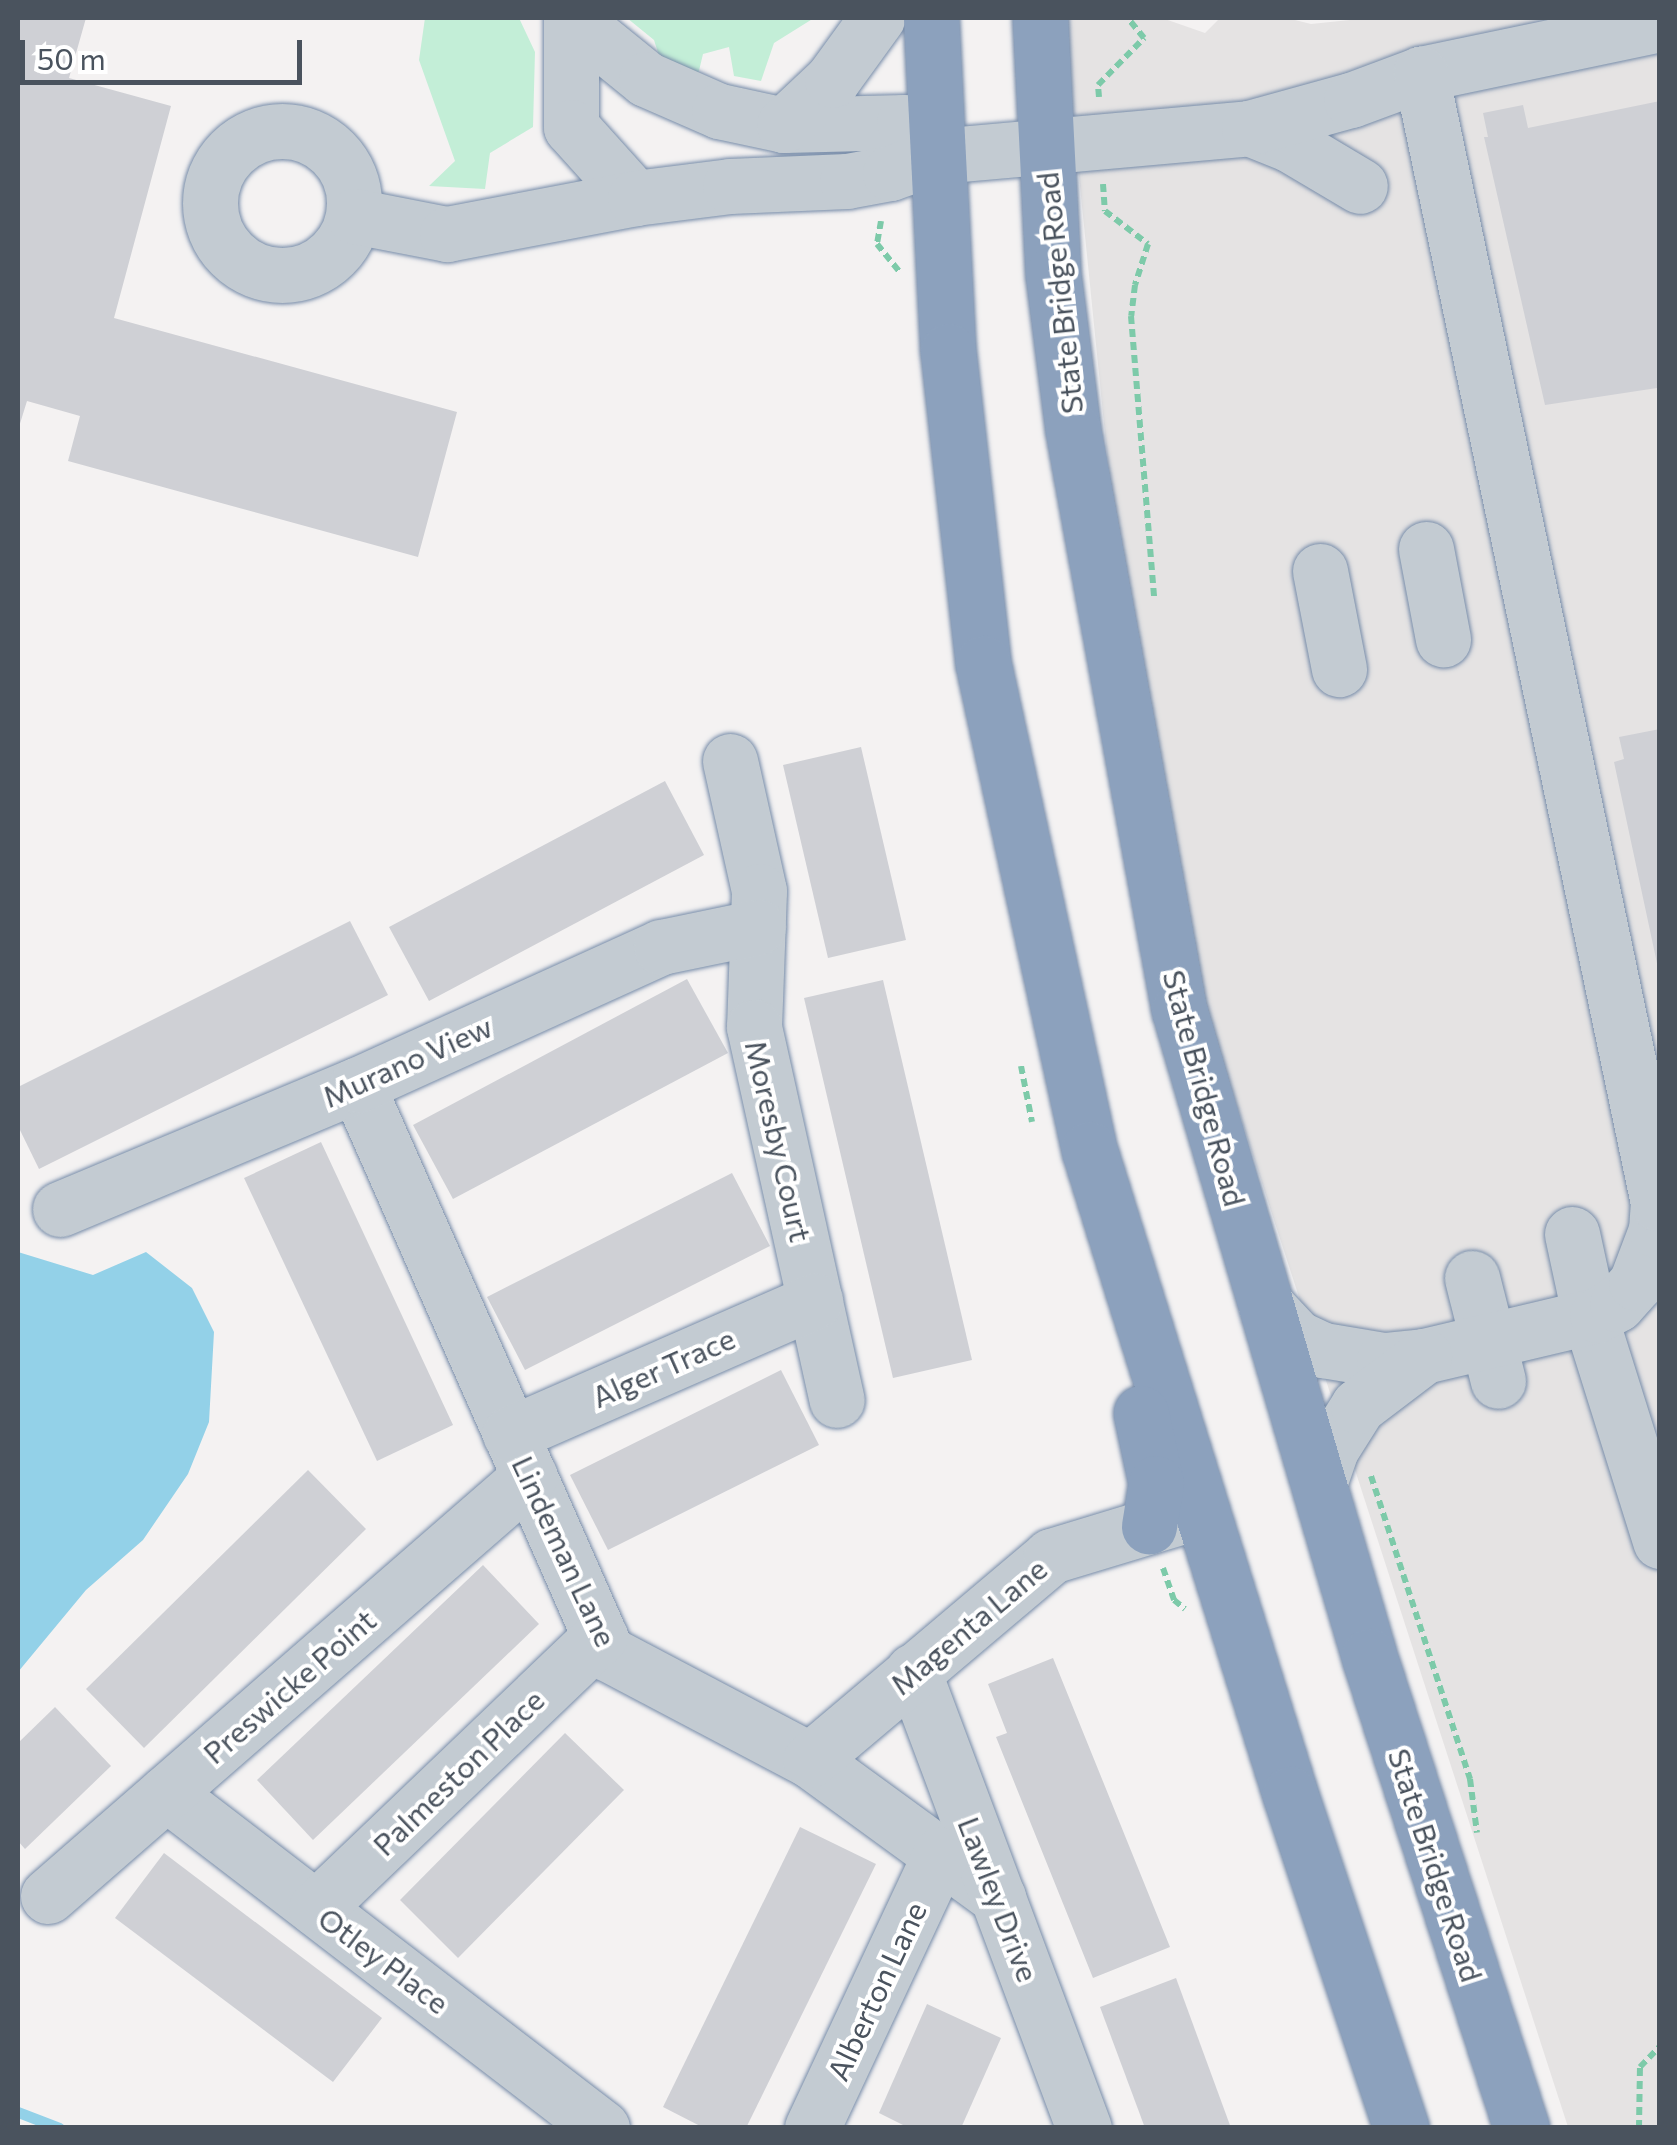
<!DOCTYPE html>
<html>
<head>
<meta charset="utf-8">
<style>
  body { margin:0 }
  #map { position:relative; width:1677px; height:2145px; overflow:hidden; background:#f4f2f2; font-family:Commissioner,sans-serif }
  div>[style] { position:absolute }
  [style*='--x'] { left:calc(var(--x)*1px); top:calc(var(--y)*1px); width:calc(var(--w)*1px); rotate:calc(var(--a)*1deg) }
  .education>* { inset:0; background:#e5e3e3 }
  .green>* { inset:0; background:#c3eed7 }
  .water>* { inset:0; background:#93d1e8 }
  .stream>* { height:11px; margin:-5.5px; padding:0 5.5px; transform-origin:5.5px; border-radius:5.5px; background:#93d1e8 }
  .building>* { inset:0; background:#cfd0d5 }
  .path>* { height:6px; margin-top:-3px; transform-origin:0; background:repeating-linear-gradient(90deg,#7dcaa9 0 8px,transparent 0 13px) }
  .roads { filter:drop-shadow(0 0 2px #778ca9) drop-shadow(0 0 2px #778ca9) }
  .minor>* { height:55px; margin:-27.5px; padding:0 27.5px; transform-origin:27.5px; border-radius:27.5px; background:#c3cbd2 }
  .minor>.ring { margin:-27.5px; padding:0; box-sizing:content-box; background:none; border:55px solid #c3cbd2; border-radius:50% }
  .highway>* { height:55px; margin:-27.5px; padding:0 27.5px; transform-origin:27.5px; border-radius:27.5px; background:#8ca1bd }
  span { translate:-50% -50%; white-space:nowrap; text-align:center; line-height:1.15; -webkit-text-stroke:8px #fff; paint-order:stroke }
  .street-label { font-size:30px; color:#4a535e }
  .frame { position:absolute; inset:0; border:20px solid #4a535e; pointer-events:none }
  .scale { position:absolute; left:20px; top:40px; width:282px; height:45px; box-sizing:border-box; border:5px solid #4a535e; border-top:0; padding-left:12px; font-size:30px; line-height:35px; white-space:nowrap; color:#4a535e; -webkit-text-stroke:8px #fff; paint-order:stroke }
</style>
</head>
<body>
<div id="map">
  <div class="education">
    <div style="clip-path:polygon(1063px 18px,1162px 18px,1205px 33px,1220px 18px,1287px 18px,1311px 24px,1369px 18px,1659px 18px,1659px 2127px,1568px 2127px,1144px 819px)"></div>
  </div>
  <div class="green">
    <div style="clip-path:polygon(425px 18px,519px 18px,535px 52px,533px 127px,490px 153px,485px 189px,429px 186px,455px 161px,419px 60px)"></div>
    <div style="clip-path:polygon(627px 18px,814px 18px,774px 43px,761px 81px,734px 76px,729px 47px,703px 54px,697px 79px,662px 65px,654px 40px)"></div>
  </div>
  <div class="water">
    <div style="clip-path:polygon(18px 1252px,93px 1275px,146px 1252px,192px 1288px,214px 1332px,209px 1422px,188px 1474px,143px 1540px,86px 1590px,18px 1672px)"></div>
  </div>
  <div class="stream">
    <div style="--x:18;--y:2112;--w:44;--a:21.3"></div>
  </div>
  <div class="building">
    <div style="clip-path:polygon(18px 18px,86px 18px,69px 78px,171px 106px,114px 318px,457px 412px,418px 557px,68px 461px,80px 416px,27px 401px,18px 430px)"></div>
    <div style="clip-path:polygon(1660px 101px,1660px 381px,1657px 388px,1545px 405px,1484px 137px,1488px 137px,1483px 113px,1523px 105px,1528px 128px)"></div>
    <div style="clip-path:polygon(1660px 729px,1660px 968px,1658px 968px,1614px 762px,1624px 759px,1619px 737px)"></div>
    <div style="clip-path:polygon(861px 747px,906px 940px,828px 958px,783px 765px)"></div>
    <div style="clip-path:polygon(665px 781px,704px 855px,429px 1001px,389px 927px)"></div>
    <div style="clip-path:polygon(350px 921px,388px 995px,39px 1169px,18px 1126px,18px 1087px)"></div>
    <div style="clip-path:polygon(687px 979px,728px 1053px,453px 1199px,413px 1125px)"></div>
    <div style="clip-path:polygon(883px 980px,972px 1360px,893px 1378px,804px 998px)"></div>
    <div style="clip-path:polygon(321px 1142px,453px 1425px,377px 1461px,244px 1178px)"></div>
    <div style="clip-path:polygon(732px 1173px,770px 1246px,525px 1370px,487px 1297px)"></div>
    <div style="clip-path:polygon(781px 1370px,819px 1445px,608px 1550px,570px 1475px)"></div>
    <div style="clip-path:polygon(308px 1470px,366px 1529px,144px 1748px,86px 1689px)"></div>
    <div style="clip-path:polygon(483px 1565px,539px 1624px,313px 1840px,257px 1780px)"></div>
    <div style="clip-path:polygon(1053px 1658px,1170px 1947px,1093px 1978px,996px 1737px,1007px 1733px,988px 1684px)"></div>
    <div style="clip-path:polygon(55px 1707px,111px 1766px,25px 1849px,18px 1841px,18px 1743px)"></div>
    <div style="clip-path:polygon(565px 1733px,624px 1790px,458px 1958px,400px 1900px)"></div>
    <div style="clip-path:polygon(800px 1827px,876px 1864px,746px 2128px,704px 2128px,663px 2107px)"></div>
    <div style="clip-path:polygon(164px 1853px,382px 2018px,333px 2082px,115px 1918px)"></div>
    <div style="clip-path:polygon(1176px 1978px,1231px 2128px,1145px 2128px,1100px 2007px)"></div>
    <div style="clip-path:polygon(927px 2004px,1001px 2038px,961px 2128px,909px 2128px,879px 2113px)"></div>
  </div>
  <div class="path">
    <div style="--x:1099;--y:97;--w:12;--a:-95"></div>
    <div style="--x:1098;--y:85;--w:66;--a:-45.6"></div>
    <div style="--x:1144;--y:38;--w:26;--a:-129"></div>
    <div style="--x:1103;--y:184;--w:27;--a:86"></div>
    <div style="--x:1105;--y:211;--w:54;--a:37.5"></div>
    <div style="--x:1148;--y:244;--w:43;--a:107.6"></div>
    <div style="--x:1135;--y:285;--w:31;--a:97"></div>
    <div style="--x:1131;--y:316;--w:282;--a:85.3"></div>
    <div style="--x:881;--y:221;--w:23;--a:100"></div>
    <div style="--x:877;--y:244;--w:35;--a:51"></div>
    <div style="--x:1021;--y:1066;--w:57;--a:78.9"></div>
    <div style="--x:1371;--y:1476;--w:319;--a:71.9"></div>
    <div style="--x:1470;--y:1779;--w:54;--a:82.6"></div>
    <div style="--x:1163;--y:1568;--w:34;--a:71"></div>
    <div style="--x:1174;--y:1600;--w:14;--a:39"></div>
    <div style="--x:1639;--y:2128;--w:61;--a:-89.1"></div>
    <div style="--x:1640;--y:2067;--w:29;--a:-46"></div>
  </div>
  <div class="roads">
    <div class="minor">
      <div style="--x:571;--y:18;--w:97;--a:39.1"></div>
      <div style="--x:646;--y:79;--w:80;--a:23.7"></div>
      <div style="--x:719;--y:111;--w:66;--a:12.2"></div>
      <div style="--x:784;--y:125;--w:120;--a:-1.4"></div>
      <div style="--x:904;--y:122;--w:48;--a:45"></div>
      <div style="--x:571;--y:18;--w:109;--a:90"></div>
      <div style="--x:571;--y:127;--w:96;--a:48"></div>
      <div style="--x:784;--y:125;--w:66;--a:-43.2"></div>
      <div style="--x:832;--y:80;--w:77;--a:-54"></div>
      <div style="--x:1249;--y:128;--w:45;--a:22"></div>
      <div style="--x:1291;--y:145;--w:80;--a:30.7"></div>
      <div class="ring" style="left:210px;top:131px;width:89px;height:89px"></div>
      <div style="--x:354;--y:216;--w:95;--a:11"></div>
      <div style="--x:447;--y:234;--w:191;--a:-10.8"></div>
      <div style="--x:635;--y:198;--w:96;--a:-7.2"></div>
      <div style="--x:730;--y:186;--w:117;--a:-2.4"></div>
      <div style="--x:847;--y:181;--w:44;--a:-10.5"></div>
      <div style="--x:890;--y:173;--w:51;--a:-19.5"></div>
      <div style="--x:938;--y:156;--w:312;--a:-5.1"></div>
      <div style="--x:1249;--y:128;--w:106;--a:-15.4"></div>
      <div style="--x:1351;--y:100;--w:75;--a:-20.4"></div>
      <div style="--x:1421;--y:74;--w:244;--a:-11.8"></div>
      <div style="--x:1426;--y:549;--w:92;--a:79.3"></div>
      <div style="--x:1320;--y:571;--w:100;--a:79"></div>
      <div style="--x:730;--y:761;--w:133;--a:77.4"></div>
      <div style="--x:759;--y:891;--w:136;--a:92.1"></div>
      <div style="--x:754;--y:1027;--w:382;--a:77.5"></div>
      <div style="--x:357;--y:1085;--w:621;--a:66.24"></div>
      <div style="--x:607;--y:1653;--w:229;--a:27.8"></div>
      <div style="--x:810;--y:1760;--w:233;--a:36.1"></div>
      <div style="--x:60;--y:1209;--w:322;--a:-22.7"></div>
      <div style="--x:357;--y:1085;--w:334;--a:-24.4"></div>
      <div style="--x:661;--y:947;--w:99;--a:-11.7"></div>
      <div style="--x:1572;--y:1234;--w:85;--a:77.8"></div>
      <div style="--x:1590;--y:1317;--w:235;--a:72.6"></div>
      <div style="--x:1472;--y:1278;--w:106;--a:75.8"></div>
      <div style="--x:1266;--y:1305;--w:45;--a:46.8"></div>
      <div style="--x:1297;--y:1338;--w:29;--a:25"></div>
      <div style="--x:1323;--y:1350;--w:62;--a:9.3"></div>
      <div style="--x:1384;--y:1360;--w:40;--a:-5.7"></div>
      <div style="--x:1424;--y:1356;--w:178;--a:-13.3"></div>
      <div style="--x:1597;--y:1315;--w:23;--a:-29"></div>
      <div style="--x:1617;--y:1304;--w:28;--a:-48"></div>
      <div style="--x:1636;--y:1283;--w:57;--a:-69.3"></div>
      <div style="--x:1656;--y:1230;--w:27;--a:-86"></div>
      <div style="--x:1658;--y:1203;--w:1154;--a:-101.86"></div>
      <div style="--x:510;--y:1434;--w:333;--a:-23.6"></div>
      <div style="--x:1319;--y:1484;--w:37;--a:-71"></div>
      <div style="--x:1331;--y:1449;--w:51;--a:-57.9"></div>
      <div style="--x:1358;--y:1406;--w:83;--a:-37.1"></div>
      <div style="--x:913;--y:1671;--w:488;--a:69.5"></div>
      <div style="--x:810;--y:1760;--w:316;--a:-40.2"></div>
      <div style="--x:1051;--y:1556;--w:152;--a:-16.9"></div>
      <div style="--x:166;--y:1793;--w:550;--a:37.54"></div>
      <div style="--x:48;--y:1896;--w:639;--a:-41.07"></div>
      <div style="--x:316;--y:1908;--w:393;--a:-43.7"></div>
      <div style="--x:812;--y:2128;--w:302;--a:-64.9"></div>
    </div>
    <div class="highway">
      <div style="--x:931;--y:18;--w:333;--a:87.1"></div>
      <div style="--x:948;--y:351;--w:314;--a:83.6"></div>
      <div style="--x:983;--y:663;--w:497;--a:77.7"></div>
      <div style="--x:1089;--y:1149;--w:676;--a:72.69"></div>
      <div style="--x:1290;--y:1794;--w:352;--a:71.6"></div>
      <div style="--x:1040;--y:18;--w:256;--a:87.1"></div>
      <div style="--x:1053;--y:274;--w:157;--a:82.7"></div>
      <div style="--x:1073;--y:430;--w:589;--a:79.63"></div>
      <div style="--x:1179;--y:1009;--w:674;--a:73.63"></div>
      <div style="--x:1369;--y:1656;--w:496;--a:72.1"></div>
      <div style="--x:1141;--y:1413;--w:72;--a:77.9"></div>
      <div style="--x:1156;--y:1483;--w:44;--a:99.2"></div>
    </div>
  </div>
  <div class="street-label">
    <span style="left:1059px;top:293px;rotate:-96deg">State Bridge Road</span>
    <span style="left:407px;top:1061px;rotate:-24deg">Murano View</span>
    <span style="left:1205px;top:1088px;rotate:75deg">State Bridge Road</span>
    <span style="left:779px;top:1141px;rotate:77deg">Moresby Court</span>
    <span style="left:663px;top:1367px;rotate:-24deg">Alger Trace</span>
    <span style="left:565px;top:1551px;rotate:65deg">Lindeman Lane</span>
    <span style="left:968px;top:1626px;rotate:-40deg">Magenta Lane</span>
    <span style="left:289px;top:1686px;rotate:-41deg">Preswicke Point</span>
    <span style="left:458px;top:1772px;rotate:-44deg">Palmeston Place</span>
    <span style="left:1436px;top:1865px;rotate:72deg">State Bridge Road</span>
    <span style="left:999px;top:1899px;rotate:69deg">Lawley Drive</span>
    <span style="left:384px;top:1960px;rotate:37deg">Otley Place</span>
    <span style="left:876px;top:1991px;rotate:-65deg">Alberton Lane</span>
  </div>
  <div class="frame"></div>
  <div class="scale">50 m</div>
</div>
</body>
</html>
